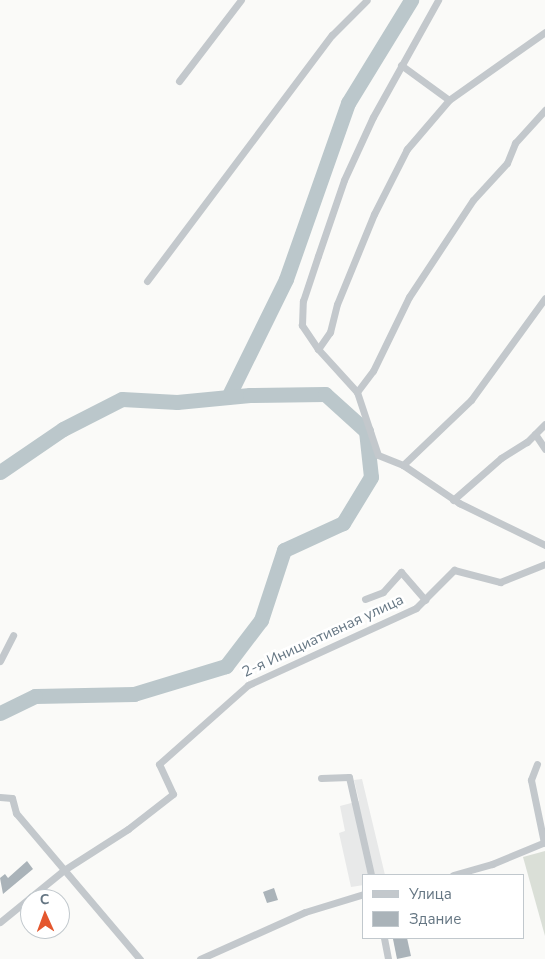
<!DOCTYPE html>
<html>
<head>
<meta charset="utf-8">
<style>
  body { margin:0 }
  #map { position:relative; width:545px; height:959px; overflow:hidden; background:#fafaf8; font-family:"Nunito Sans",sans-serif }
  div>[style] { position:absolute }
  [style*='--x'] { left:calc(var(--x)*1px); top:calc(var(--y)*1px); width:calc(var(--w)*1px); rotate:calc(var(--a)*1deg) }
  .built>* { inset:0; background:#e8e9e9 }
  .green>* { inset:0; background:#dadfd7 }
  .river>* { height:15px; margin:-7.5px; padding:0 7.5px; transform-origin:7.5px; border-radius:7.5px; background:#bbc7cb }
  .building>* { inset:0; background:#aab3b9 }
  .minor>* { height:7px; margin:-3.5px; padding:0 3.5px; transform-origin:3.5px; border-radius:3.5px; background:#c3c8cc }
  span { translate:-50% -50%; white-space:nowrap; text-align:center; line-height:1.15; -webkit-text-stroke:5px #fff; paint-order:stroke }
  .street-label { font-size:15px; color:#657683 }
  .legend { position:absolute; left:362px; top:874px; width:162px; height:65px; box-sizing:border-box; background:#fff; border:1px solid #c1c8cd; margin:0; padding:6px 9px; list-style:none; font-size:15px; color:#657683 }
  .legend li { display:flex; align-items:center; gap:10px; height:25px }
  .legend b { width:25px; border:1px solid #c1c8cd }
  .north { position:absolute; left:20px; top:889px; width:50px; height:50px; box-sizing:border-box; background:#fff; border:1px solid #c1c8cd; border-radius:50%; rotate:358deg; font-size:14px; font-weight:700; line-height:20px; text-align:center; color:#657683 }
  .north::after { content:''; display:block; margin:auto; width:18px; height:22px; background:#e4572e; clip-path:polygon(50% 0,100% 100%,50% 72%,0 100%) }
</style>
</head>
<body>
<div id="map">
  <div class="built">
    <div style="clip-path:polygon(362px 779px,385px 875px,364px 875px,364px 885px,351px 887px,339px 833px,345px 831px,340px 806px,359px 801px,354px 780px)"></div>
  </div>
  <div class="green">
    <div style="clip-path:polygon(545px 851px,545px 936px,523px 857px)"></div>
  </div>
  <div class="river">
    <div style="--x:228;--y:397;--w:131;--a:-63.8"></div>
    <div style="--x:286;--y:279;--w:187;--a:-70.6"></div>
    <div style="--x:348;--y:103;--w:121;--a:-58.5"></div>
    <div style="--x:0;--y:472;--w:76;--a:-34.3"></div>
    <div style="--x:63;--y:429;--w:66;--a:-27"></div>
    <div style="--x:122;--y:399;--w:55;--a:3.1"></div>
    <div style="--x:177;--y:402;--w:73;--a:-5.5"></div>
    <div style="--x:250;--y:395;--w:75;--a:-0.8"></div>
    <div style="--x:325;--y:394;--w:55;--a:42.1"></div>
    <div style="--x:366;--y:431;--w:46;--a:83.8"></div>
    <div style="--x:371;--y:477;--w:54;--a:121.3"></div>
    <div style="--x:343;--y:523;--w:65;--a:155.4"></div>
    <div style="--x:284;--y:550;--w:74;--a:108.2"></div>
    <div style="--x:261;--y:620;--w:58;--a:127.3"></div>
    <div style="--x:226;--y:666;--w:96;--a:163.1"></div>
    <div style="--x:134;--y:694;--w:99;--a:178.8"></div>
    <div style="--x:35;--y:696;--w:39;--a:154"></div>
  </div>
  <div class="building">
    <div style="clip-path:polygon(27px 861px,33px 869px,3px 894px,0 878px,5px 874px,8px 878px)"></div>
    <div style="clip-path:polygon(274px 888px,278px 900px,267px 903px,263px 892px)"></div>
    <div style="clip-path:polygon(407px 938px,411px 956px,397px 959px,393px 939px)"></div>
  </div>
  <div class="minor">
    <div style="--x:545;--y:32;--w:118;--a:144.7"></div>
    <div style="--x:449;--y:100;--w:65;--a:130.6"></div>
    <div style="--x:407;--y:149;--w:73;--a:116.9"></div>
    <div style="--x:374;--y:214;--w:97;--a:112.3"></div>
    <div style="--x:337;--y:304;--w:29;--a:104"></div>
    <div style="--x:330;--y:332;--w:21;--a:125"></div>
    <div style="--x:318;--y:349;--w:58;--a:47.8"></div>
    <div style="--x:357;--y:392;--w:66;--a:71.6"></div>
    <div style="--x:378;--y:455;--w:27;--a:22"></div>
    <div style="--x:403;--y:465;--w:68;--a:34.2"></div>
    <div style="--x:459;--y:503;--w:96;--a:26"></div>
    <div style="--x:401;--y:65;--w:59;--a:36.1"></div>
    <div style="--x:179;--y:81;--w:102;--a:-52.6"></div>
    <div style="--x:147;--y:281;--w:308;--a:-53.1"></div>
    <div style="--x:332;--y:35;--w:49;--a:-45"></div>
    <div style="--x:318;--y:349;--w:29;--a:-124"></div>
    <div style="--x:302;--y:325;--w:24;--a:-88"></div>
    <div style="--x:303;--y:301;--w:47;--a:-71.6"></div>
    <div style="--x:318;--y:256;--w:80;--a:-71.1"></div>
    <div style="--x:344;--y:180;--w:69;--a:-65.3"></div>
    <div style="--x:373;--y:117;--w:134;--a:-60.9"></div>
    <div style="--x:357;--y:392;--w:26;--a:-53"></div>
    <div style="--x:373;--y:371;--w:82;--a:-64.1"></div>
    <div style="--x:409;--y:297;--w:116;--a:-56.6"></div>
    <div style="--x:473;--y:200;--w:50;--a:-47.4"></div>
    <div style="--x:507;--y:163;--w:22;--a:-68"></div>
    <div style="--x:515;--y:143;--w:45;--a:-47.7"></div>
    <div style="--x:535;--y:434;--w:18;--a:56"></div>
    <div style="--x:403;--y:465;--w:94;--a:-43.7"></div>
    <div style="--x:471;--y:400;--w:126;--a:-54"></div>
    <div style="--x:453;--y:500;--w:64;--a:-41.2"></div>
    <div style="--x:501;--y:458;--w:31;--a:-32"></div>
    <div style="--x:527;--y:442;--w:25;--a:-45"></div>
    <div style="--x:365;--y:599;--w:19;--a:-21"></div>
    <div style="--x:383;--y:592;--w:27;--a:-48"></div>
    <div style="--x:401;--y:572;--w:37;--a:49"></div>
    <div style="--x:0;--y:661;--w:29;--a:-63"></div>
    <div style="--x:537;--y:764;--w:17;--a:111"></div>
    <div style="--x:531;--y:780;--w:64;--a:78.3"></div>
    <div style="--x:321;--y:778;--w:28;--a:-2"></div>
    <div style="--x:349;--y:777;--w:100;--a:77.3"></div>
    <div style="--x:0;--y:797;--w:12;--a:5"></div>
    <div style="--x:12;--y:798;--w:16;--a:75"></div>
    <div style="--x:16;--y:813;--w:192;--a:49.7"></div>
    <div style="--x:453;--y:875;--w:41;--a:-15.8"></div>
    <div style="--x:492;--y:864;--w:57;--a:-22.5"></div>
    <div style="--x:0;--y:922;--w:82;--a:-39.1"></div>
    <div style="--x:64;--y:870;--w:76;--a:-32.6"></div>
    <div style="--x:128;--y:829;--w:57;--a:-37.9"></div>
    <div style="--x:173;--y:794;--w:33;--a:-115"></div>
    <div style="--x:159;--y:764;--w:119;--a:-41.6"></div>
    <div style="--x:248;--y:685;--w:185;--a:-24.6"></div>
    <div style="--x:416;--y:608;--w:54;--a:-45"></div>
    <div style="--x:454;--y:570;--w:48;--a:14.6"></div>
    <div style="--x:500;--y:582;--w:48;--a:-21.8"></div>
    <div style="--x:384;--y:938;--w:21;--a:79"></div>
    <div style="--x:200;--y:959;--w:115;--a:-24.1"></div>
    <div style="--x:305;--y:912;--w:62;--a:-17"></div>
  </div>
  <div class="street-label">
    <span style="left:323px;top:636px;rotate:-25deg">2-я Инициативная улица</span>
  </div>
  <ul class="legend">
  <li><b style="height:6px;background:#c3c8cc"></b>Улица</li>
  <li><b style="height:14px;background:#aab3b9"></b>Здание</li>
  </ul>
  <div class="north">С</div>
</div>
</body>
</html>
